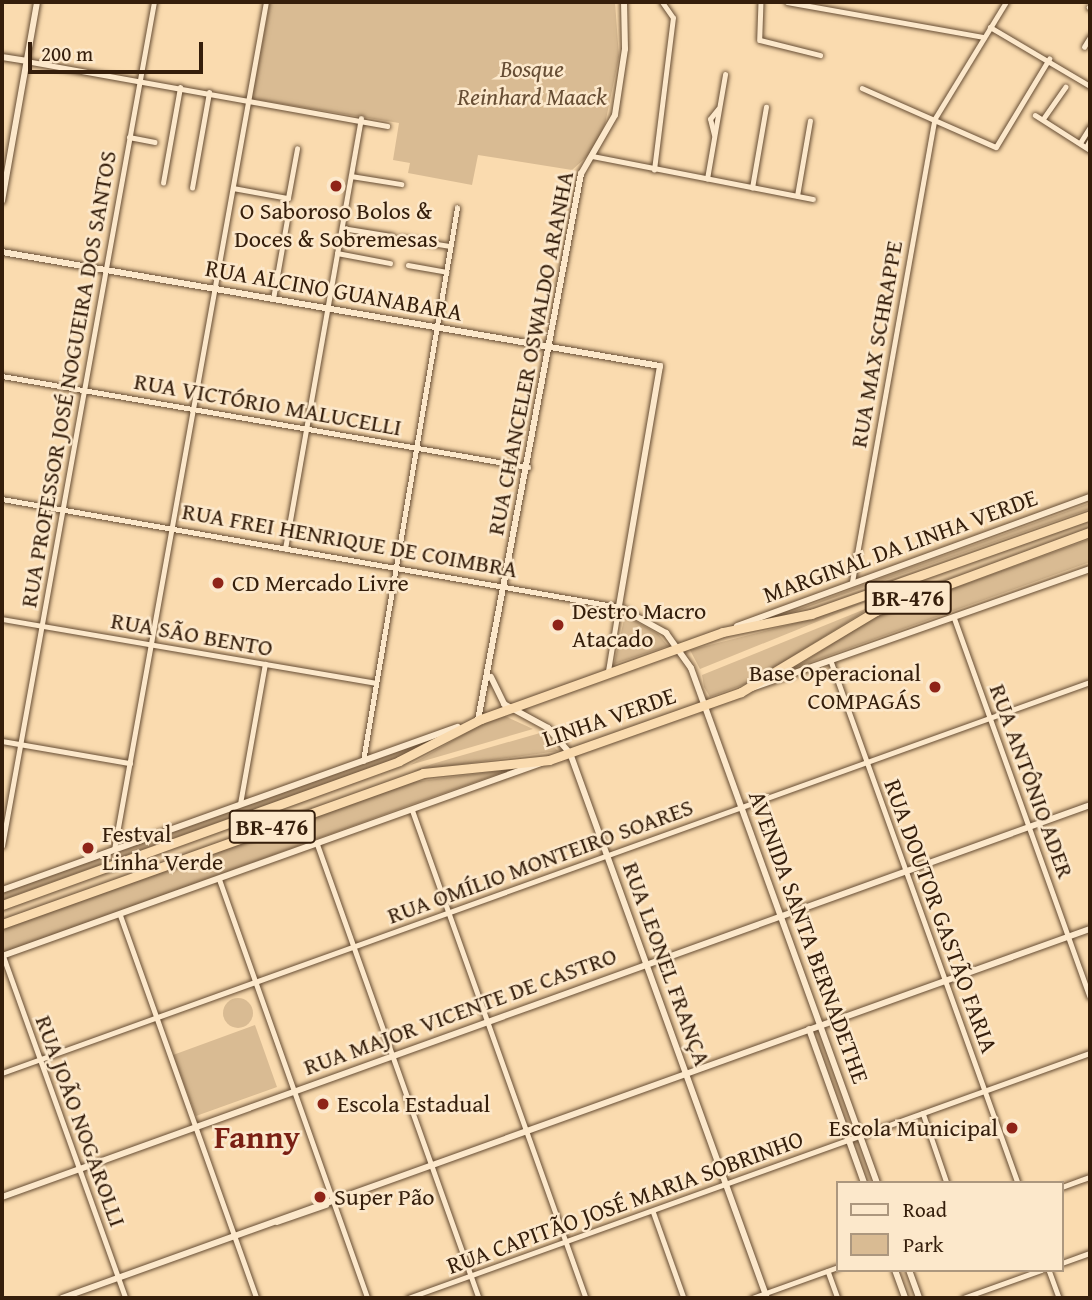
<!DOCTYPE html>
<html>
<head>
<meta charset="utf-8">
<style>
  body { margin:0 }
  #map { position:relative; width:1092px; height:1300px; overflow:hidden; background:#fadbaf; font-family:"Gentium Book Plus",serif }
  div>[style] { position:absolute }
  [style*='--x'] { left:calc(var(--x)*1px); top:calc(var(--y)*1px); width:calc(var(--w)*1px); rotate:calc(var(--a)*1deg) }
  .green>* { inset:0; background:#d9bb93 }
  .round { border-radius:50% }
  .roads { filter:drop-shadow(0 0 2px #664d34) drop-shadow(0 0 2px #664d34) }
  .street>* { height:4.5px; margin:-2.25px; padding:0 2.25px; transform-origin:2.25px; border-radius:2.25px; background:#fce8cb }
  .secondary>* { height:6px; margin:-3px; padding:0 3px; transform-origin:3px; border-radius:3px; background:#fce8cb }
  .highway>* { height:9px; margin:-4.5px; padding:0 4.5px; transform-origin:4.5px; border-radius:4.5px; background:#fadbaf }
  .dots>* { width:19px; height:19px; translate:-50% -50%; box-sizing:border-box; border:4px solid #fce8cb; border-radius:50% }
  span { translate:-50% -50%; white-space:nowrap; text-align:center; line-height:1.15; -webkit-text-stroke:5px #fce8cb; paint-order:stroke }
  .shield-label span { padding:2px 5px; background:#fce8cb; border:2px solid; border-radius:5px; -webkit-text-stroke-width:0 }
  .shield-label { font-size:23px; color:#351e0b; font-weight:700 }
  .park-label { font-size:24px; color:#664d34; font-style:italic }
  .poi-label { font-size:24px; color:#351e0b }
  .left { translate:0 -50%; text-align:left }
  .right { translate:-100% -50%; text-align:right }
  .street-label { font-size:24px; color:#351e0b }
  .district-label { font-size:32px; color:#7a1f14; font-weight:700 }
  .frame { position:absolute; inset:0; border:4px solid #351e0b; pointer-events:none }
  .legend { position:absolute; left:836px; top:1181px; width:228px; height:91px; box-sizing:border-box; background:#fce8cb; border:2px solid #ac977e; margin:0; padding:9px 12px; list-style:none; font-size:21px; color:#351e0b }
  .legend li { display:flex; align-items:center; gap:14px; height:35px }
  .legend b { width:35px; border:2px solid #ac977e }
  .scale { position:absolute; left:28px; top:42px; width:175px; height:32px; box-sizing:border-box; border:4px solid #351e0b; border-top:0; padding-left:9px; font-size:21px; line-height:24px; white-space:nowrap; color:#351e0b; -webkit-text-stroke:5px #fce8cb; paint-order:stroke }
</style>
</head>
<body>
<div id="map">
  <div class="green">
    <div style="clip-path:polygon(270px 2px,615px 2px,619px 57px,605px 124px,593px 151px,572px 170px,478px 155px,472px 185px,408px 173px,410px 163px,393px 160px,399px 123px,252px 99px)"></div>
    <div style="clip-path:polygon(1090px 503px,1090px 509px,776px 618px,873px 581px)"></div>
    <div style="clip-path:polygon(1090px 539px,1090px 562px,794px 668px,874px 617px)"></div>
    <div style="clip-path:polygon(873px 599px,700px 669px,690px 650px,792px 624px)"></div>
    <div style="clip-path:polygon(875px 605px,751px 682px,710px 697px,704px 687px,702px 675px)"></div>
    <div style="clip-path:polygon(625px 615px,658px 634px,668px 646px,614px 664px)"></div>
    <div style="clip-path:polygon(505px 716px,533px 729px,410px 765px,478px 726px)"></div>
    <div style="clip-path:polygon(540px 733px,558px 751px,413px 771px,432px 764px)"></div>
    <div style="clip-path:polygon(442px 736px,400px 757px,2px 900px,2px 893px)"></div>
    <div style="clip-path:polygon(513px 769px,410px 805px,2px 954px,2px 928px,413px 782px)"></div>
    <div class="round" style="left:223px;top:998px;width:30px;height:30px"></div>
    <div style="clip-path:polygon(255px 1025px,277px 1087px,196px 1116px,173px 1055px)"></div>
  </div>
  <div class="roads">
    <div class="street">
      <div style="--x:761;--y:2;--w:38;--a:92"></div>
      <div style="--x:760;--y:40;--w:62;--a:14"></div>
      <div style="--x:787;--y:2;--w:200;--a:10.1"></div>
      <div style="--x:1089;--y:7;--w:1;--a:45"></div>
      <div style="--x:990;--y:27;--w:116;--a:30.5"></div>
      <div style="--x:1084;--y:47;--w:12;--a:-59"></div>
      <div style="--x:26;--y:61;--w:367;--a:10.2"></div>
      <div style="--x:862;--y:88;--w:146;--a:23.8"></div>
      <div style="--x:996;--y:147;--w:103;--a:-58.9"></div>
      <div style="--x:1035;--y:115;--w:65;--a:32.5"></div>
      <div style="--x:1043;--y:119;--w:39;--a:-55"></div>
      <div style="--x:714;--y:135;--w:16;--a:-104"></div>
      <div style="--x:710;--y:119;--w:13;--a:-51"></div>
      <div style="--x:129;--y:137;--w:26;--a:11"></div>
      <div style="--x:1080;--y:143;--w:19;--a:-58"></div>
      <div style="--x:1086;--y:147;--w:8;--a:-60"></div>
      <div style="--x:592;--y:156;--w:225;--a:11"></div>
      <div style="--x:654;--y:170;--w:153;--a:-82.9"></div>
      <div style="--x:673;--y:18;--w:19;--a:-125"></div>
      <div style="--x:351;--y:176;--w:51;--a:9.1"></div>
      <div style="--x:707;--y:179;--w:106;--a:-80.2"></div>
      <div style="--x:163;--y:183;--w:97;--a:-79.9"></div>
      <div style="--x:192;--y:188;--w:97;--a:-79.9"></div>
      <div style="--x:233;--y:188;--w:56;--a:10.3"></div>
      <div style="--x:288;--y:198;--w:50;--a:-79.6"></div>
      <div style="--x:752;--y:188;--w:82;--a:-80.2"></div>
      <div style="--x:797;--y:196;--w:76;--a:-80.2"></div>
      <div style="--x:342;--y:228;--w:51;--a:9.1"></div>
      <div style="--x:400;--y:238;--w:51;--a:9.1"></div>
      <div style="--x:337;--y:253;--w:54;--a:10.7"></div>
      <div style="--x:408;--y:265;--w:39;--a:10"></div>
      <div style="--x:273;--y:299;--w:80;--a:-80"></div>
      <div style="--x:2;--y:376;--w:534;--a:9.82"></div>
      <div style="--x:2;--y:499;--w:626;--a:9.93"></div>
      <div style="--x:619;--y:607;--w:68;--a:99.3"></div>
      <div style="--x:285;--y:549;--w:437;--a:-80"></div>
      <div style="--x:852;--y:582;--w:469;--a:-79.9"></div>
      <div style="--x:934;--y:120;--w:138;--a:-58.6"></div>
      <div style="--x:954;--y:617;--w:403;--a:70.3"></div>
      <div style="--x:2;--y:619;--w:379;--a:9.7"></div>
      <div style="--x:831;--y:661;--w:554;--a:70.29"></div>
      <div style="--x:2;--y:741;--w:130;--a:9.8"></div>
      <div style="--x:363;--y:761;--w:561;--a:-80.35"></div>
      <div style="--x:240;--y:804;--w:142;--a:-79.9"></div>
      <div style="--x:412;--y:809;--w:519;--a:70.41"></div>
      <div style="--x:317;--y:843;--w:483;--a:70.4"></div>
      <div style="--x:2;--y:846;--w:858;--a:-79.79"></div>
      <div style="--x:114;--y:850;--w:862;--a:-79.84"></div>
      <div style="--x:219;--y:878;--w:446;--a:70.5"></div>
      <div style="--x:120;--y:914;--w:408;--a:70.4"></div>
      <div style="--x:3;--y:955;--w:364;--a:70.3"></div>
      <div style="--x:2;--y:1073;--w:1156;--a:-19.77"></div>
      <div style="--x:923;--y:1113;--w:74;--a:71.1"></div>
      <div style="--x:1062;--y:1187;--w:30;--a:-20"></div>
      <div style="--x:653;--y:1211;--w:92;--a:70.4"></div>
      <div style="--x:1062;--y:1263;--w:30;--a:-20"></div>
      <div style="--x:1049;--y:1270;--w:30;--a:70"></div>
      <div style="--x:828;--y:1271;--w:29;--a:70"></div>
      <div style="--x:408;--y:1298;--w:725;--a:-19.76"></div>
      <div style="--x:752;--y:1298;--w:91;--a:-19.8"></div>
      <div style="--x:963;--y:1298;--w:83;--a:-19.7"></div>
    </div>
    <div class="secondary">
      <div style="--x:2;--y:57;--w:24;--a:9"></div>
      <div style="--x:2;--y:201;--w:202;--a:-80"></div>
      <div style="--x:2;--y:252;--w:668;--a:9.83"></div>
      <div style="--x:660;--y:366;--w:244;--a:99.7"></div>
      <div style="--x:619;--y:607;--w:54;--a:29"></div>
      <div style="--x:666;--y:633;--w:43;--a:54.5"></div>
      <div style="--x:691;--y:668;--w:548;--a:70.14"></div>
      <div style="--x:737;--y:626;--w:376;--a:-20.1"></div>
      <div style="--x:491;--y:677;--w:30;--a:64"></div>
      <div style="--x:504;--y:704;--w:50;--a:28.6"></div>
      <div style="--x:548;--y:728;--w:33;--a:49"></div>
      <div style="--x:570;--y:753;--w:580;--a:70.13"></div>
      <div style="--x:752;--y:688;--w:358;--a:-19.4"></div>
      <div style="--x:478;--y:720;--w:556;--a:-79.32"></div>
      <div style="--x:581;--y:174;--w:68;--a:-60"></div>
      <div style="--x:615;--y:115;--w:67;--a:-81.4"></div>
      <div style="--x:625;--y:49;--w:47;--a:-91.2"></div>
      <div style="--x:2;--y:890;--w:484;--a:-19.7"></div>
      <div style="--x:2;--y:956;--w:573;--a:-19.7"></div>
      <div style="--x:809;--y:1029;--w:164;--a:70.3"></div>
      <div style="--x:2;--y:1197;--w:1156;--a:-19.81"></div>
      <div style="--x:277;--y:1222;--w:52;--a:-19.1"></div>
      <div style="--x:895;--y:1270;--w:30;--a:70"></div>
      <div style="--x:909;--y:1270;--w:30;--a:70"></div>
      <div style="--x:62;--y:1298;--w:1092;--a:-19.75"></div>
    </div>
    <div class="highway">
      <div style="--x:2;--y:905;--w:422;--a:-19.9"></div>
      <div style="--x:399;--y:761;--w:92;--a:-27.1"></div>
      <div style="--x:481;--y:719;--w:257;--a:-19.8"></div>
      <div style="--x:723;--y:632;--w:90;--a:-11.6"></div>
      <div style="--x:811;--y:614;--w:296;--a:-19.5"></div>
      <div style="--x:2;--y:924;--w:447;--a:-19.7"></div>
      <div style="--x:423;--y:773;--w:127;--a:-5.9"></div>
      <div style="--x:549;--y:760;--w:204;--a:-19.5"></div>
      <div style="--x:741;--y:692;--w:157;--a:-31"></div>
      <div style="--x:876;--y:611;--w:228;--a:-20.3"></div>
    </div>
  </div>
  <div class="dots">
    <div style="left:336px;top:186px;background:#8f2418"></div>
    <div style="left:218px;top:583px;background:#8f2418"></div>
    <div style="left:558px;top:625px;background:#8f2418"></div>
    <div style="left:935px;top:687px;background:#8f2418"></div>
    <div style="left:88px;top:848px;background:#8f2418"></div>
    <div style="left:323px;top:1104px;background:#8f2418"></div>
    <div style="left:1012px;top:1128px;background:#8f2418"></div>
    <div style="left:320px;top:1197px;background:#8f2418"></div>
  </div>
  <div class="shield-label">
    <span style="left:908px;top:598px">BR-476</span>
    <span style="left:272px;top:827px">BR-476</span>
  </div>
  <div class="park-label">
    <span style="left:532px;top:83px">Bosque<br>Reinhard Maack</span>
  </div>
  <div class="poi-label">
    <span style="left:336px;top:225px">O Saboroso Bolos &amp;<br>Doces &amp; Sobremesas</span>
    <span class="left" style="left:232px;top:583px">CD Mercado Livre</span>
    <span class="left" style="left:572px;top:625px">Destro Macro<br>Atacado</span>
    <span class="right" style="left:921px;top:687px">Base Operacional<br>COMPAGÁS</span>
    <span class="left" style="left:102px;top:848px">Festval<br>Linha Verde</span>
    <span class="left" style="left:337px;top:1104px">Escola Estadual</span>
    <span class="right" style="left:998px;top:1128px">Escola Municipal</span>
    <span class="left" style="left:334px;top:1197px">Super Pão</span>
  </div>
  <div class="street-label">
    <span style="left:334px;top:290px;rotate:10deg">RUA ALCINO GUANABARA</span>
    <span style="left:876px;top:344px;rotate:-80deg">RUA MAX SCHRAPPE</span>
    <span style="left:530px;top:353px;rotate:-79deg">RUA CHANCELER OSWALDO ARANHA</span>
    <span style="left:68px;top:379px;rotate:-80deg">RUA PROFESSOR JOSÉ NOGUEIRA DOS SANTOS</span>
    <span style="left:268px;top:404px;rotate:10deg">RUA VICTÓRIO MALUCELLI</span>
    <span style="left:350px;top:540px;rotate:10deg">RUA FREI HENRIQUE DE COIMBRA</span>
    <span style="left:900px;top:546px;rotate:-20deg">MARGINAL DA LINHA VERDE</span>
    <span style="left:192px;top:634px;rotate:10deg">RUA SÃO BENTO</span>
    <span style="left:609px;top:717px;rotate:-19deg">LINHA VERDE</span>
    <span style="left:1032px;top:781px;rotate:70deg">RUA ANTÔNIO ADER</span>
    <span style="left:540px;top:861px;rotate:-20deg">RUA OMÍLIO MONTEIRO SOARES</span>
    <span style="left:941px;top:916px;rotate:70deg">RUA DOUTOR GASTÃO FARIA</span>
    <span style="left:809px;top:937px;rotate:70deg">AVENIDA SANTA BERNADETHE</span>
    <span style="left:667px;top:964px;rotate:70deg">RUA LEONEL FRANÇA</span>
    <span style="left:460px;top:1011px;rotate:-20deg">RUA MAJOR VICENTE DE CASTRO</span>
    <span style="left:81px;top:1121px;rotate:70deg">RUA JOÃO NOGAROLLI</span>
    <span style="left:625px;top:1202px;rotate:-20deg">RUA CAPITÃO JOSÉ MARIA SOBRINHO</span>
  </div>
  <div class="district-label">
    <span style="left:257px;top:1137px">Fanny</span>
  </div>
  <div class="frame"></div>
  <ul class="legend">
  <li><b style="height:9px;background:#fce8cb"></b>Road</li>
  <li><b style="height:19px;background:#d9bb93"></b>Park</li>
  </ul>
  <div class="scale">200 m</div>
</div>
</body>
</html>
